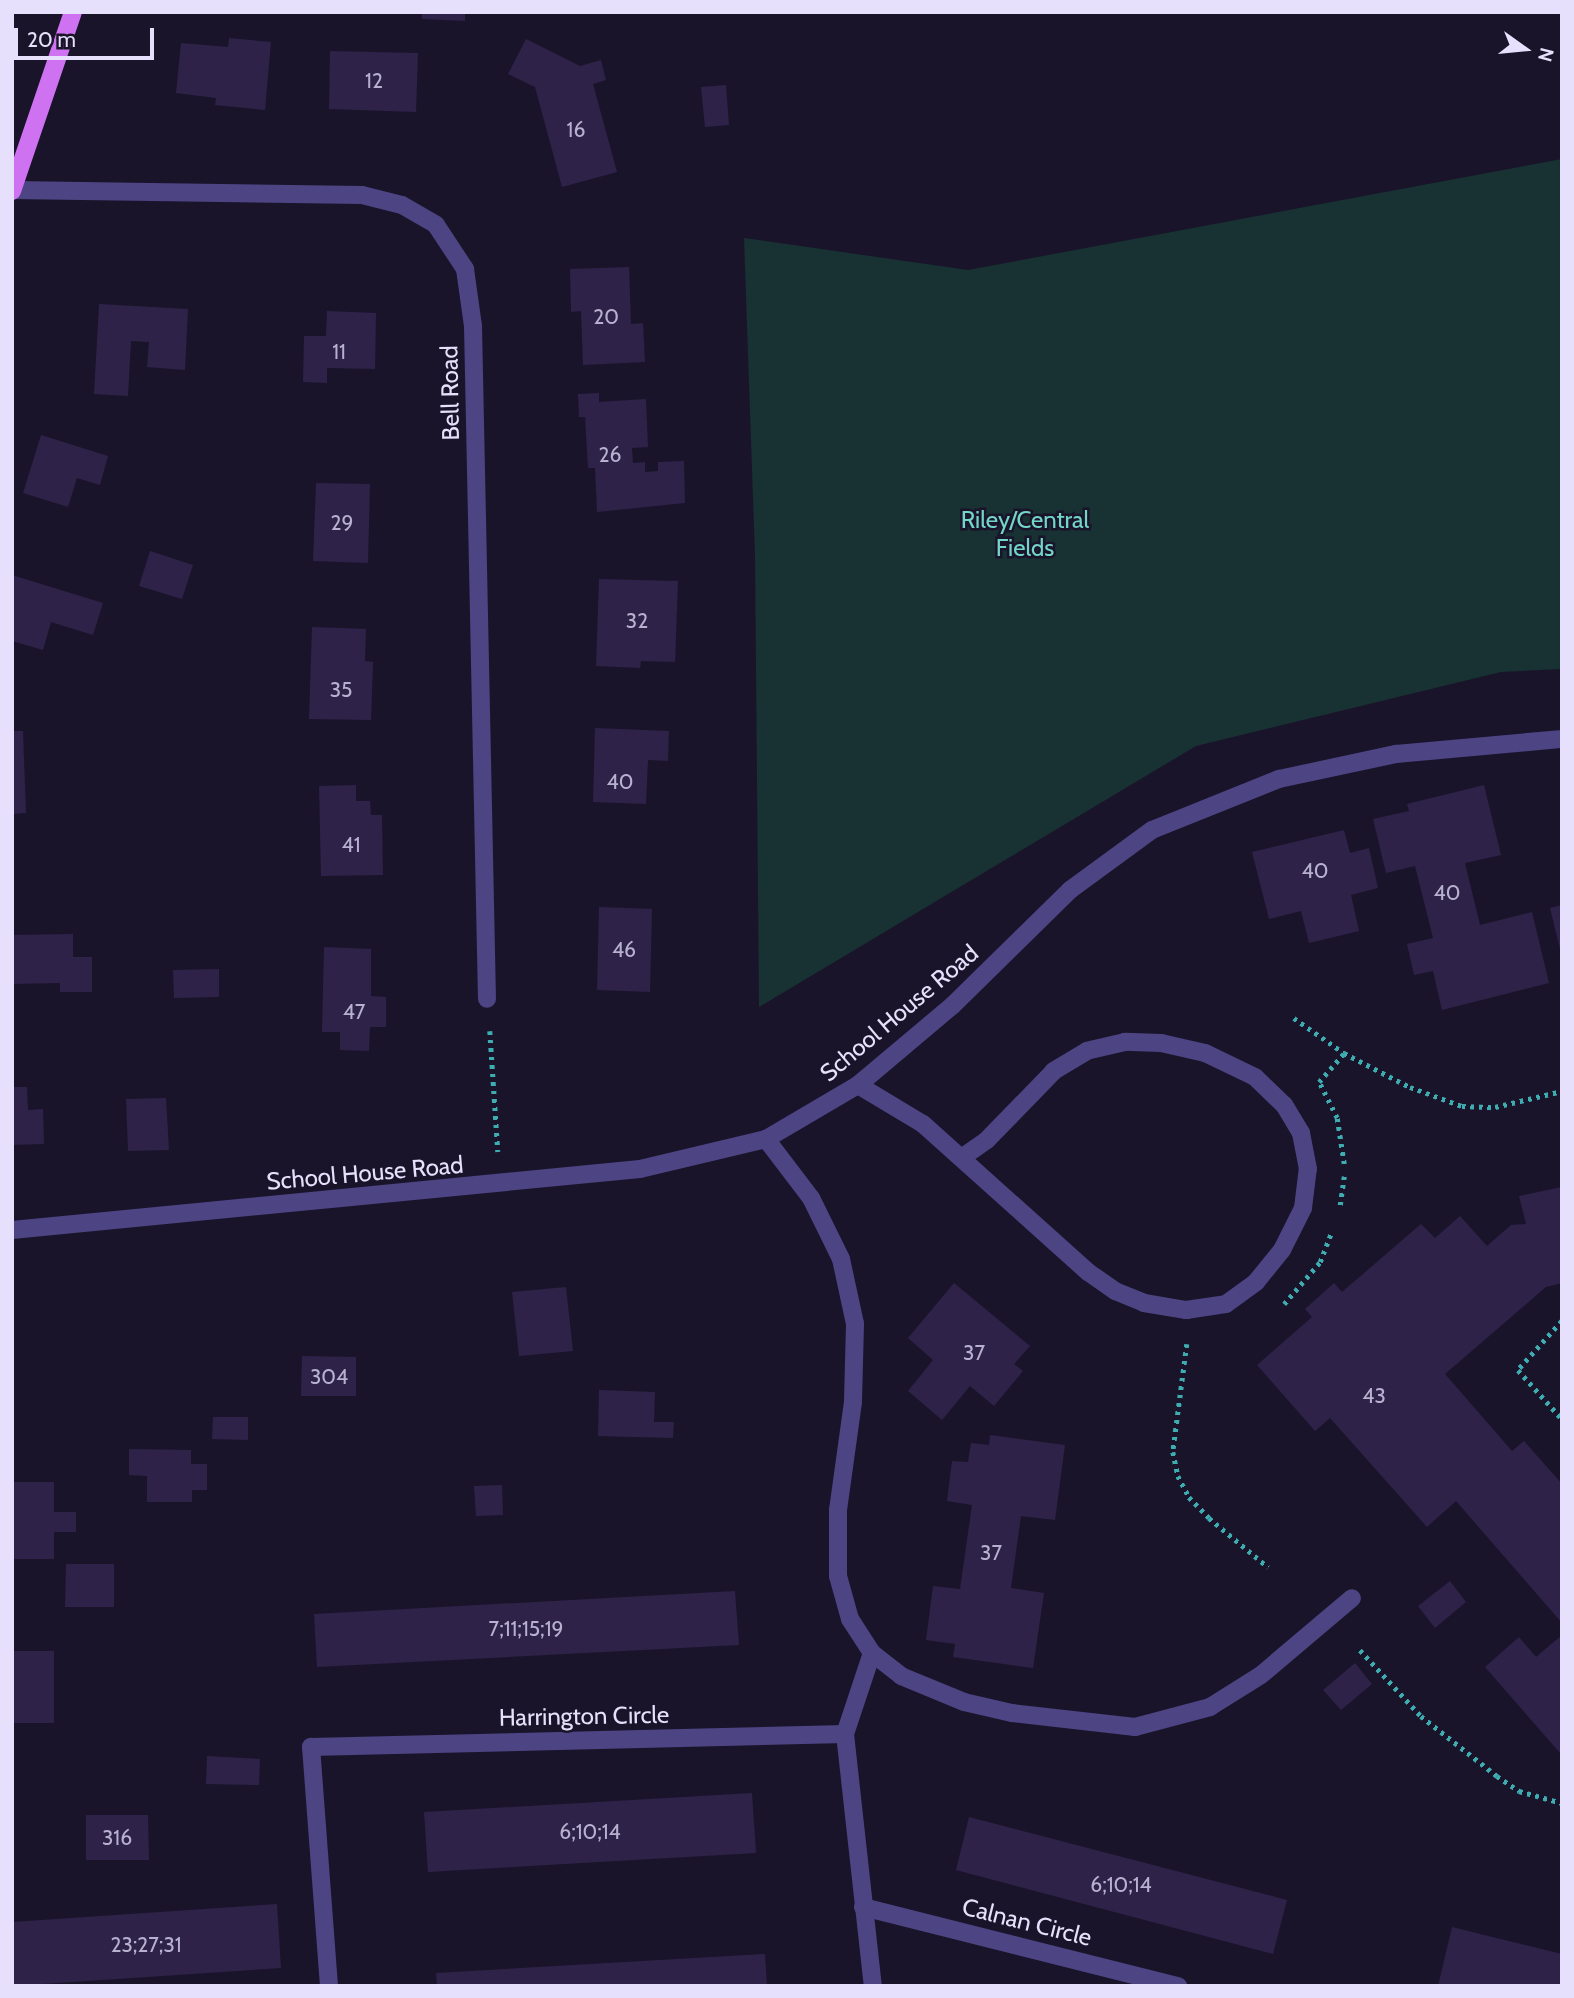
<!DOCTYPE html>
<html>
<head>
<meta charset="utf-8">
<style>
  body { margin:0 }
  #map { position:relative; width:1574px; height:1998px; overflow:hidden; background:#1a142a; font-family:Cabin,sans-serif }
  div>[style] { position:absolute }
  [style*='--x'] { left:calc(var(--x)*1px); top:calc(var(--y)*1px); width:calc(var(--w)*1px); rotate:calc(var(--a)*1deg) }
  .green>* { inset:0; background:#183133 }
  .building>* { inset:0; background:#2e2249 }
  .path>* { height:4.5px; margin-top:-2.25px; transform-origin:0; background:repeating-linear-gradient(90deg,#3eadb2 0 3.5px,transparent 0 8.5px) }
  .minor>* { height:18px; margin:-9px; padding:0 9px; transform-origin:9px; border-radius:9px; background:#4d4484 }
  .major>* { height:18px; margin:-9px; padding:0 9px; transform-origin:9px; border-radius:9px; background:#ce72f1 }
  span { translate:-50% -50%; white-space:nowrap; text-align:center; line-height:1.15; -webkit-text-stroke:5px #1a142a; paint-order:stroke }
  .number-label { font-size:21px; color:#b8b0cf }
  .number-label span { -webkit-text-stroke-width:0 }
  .street-label { font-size:24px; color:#e6e0fc }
  .park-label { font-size:24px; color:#72d6c7 }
  .frame { position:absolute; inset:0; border:14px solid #e6e0fc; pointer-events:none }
  .north { position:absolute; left:1490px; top:14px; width:70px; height:70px; -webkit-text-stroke:5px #1a142a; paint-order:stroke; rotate:105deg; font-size:19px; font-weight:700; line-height:28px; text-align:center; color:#e6e0fc }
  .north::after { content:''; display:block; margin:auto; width:24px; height:32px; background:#e6e0fc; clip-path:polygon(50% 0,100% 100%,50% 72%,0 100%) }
  .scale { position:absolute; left:14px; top:28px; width:140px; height:32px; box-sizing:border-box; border:4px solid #e6e0fc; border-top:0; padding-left:9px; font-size:21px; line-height:24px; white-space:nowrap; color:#e6e0fc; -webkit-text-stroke:5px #1a142a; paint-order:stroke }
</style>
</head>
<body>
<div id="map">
  <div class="green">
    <div style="clip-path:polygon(1562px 159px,1562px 669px,1501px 672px,1196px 746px,759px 1007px,755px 556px,744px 238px,968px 270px)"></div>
  </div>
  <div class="building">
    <div style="clip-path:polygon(422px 12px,465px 12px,465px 21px,422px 19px)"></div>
    <div style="clip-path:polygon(229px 38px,271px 42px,265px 110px,215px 105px,216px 98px,176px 93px,181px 43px,228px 47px)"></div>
    <div style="clip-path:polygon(526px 39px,580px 66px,601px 60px,606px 80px,593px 84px,617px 172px,562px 187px,535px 87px,508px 74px)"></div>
    <div style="clip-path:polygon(330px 51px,418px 53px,416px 112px,329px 109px)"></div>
    <div style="clip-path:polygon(726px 85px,729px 125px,705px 127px,701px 87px)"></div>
    <div style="clip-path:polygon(629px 267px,631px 324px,643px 323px,645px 362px,583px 365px,581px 311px,571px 312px,570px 269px)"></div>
    <div style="clip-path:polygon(99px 304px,188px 309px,185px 370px,147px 367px,149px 342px,131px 341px,128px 396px,94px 394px)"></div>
    <div style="clip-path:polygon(327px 311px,376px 313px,375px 369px,327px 368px,327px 383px,303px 382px,304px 336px,326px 336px)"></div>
    <div style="clip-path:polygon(599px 393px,599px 402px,646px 399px,648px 447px,632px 448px,633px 463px,645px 462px,645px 472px,658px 471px,658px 462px,684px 461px,685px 503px,597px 512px,595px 468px,588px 468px,585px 417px,579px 417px,578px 394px)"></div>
    <div style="clip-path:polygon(41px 435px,108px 456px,100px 485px,77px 478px,68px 507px,23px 493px)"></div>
    <div style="clip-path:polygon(316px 483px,370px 484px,368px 563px,313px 561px)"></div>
    <div style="clip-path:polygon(150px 551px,193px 565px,182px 599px,139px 586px)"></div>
    <div style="clip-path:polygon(12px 575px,103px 603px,93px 635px,51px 622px,43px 650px,12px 641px)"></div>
    <div style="clip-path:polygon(599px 579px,678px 581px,675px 662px,641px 661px,640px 668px,596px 666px)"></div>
    <div style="clip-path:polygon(312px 627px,366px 629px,365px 661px,373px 662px,371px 720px,309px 719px)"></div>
    <div style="clip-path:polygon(595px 728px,669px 731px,668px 761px,648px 760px,646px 804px,593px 802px)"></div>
    <div style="clip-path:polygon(12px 731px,23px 731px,26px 813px,12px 814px)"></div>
    <div style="clip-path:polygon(356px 785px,356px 801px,370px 801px,371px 815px,382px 815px,383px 875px,321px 876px,319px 786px)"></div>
    <div style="clip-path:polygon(1484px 785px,1501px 855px,1465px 863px,1480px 925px,1532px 912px,1549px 983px,1442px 1010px,1433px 971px,1414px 975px,1407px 944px,1433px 938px,1415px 866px,1386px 873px,1373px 819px,1409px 811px,1407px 804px)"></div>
    <div style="clip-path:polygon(1344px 830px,1350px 853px,1369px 848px,1378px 888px,1351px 895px,1359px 931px,1309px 943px,1301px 911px,1269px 919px,1252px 852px)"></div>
    <div style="clip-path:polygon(1562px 905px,1562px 952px,1561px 953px,1550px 908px)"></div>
    <div style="clip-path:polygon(599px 907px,652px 909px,650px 992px,597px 990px)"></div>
    <div style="clip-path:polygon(73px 934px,73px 957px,92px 957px,92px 992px,60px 992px,60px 983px,12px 984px,12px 935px)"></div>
    <div style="clip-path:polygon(324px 947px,371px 949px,371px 996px,386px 997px,386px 1027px,370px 1027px,369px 1051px,340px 1050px,340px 1032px,322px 1032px)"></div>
    <div style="clip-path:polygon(219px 969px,219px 997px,174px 998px,173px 970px)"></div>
    <div style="clip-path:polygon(12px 1087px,27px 1087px,28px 1110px,43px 1109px,44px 1144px,12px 1145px)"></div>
    <div style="clip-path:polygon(166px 1098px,169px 1150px,128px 1151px,126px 1099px)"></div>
    <div style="clip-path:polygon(1562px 1187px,1562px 1283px,1546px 1287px,1445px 1374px,1512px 1451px,1524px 1441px,1562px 1484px,1562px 1623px,1456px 1501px,1427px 1527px,1330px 1418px,1315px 1431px,1257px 1365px,1312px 1317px,1305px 1309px,1334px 1283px,1342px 1292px,1421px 1224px,1435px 1238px,1460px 1216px,1487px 1246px,1511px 1225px,1526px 1224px,1519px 1196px)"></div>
    <div style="clip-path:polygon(954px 1283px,1030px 1346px,1014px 1364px,1023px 1371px,994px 1406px,970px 1386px,942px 1420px,908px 1391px,933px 1360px,908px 1338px)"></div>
    <div style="clip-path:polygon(566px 1287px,573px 1351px,519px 1356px,512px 1292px)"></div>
    <div style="clip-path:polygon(302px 1356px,356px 1357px,356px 1396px,301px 1396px)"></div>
    <div style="clip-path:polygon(599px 1390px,655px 1392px,654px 1422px,674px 1422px,673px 1438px,598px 1436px)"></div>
    <div style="clip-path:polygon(213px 1417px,248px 1417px,248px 1440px,212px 1439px)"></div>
    <div style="clip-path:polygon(990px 1435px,1065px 1445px,1055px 1520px,1021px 1516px,1011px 1588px,1044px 1593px,1033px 1668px,953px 1657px,955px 1644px,926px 1640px,933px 1586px,960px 1589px,972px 1505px,947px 1501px,952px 1461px,968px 1462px,971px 1443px,989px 1445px)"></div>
    <div style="clip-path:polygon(129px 1449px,191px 1450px,191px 1464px,207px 1464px,207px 1490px,192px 1490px,192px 1502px,147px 1502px,147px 1476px,129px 1475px)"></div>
    <div style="clip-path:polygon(12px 1482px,54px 1482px,54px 1512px,76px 1512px,76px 1532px,54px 1532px,54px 1559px,12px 1559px)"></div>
    <div style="clip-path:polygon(502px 1485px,503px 1515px,476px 1516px,474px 1486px)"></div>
    <div style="clip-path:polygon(66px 1564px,114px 1564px,114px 1607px,65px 1607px)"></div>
    <div style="clip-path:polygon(1450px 1581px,1466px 1602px,1435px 1628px,1418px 1606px)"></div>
    <div style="clip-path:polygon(735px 1591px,739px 1645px,317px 1667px,314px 1614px)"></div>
    <div style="clip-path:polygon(1562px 1635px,1562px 1751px,1560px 1753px,1485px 1667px,1519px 1637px,1536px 1657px)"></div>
    <div style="clip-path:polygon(12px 1651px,54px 1651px,54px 1723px,12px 1723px)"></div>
    <div style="clip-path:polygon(1355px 1663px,1372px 1684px,1341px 1710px,1323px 1690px)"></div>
    <div style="clip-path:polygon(207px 1756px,260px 1759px,259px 1785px,206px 1784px)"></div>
    <div style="clip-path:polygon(752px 1793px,756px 1853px,428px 1872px,424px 1812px)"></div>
    <div style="clip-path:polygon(86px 1815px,148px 1815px,149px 1860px,86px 1860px)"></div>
    <div style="clip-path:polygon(969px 1817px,1287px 1900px,1273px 1954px,956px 1870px)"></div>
    <div style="clip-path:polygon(277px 1904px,281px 1968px,12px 1986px,12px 1922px)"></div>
    <div style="clip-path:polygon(1452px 1927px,1562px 1954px,1562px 1986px,1438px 1986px)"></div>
    <div style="clip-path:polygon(765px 1954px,767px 1986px,437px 1986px,436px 1973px)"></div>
  </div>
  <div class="path">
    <div style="--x:1294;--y:1018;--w:61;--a:35"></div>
    <div style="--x:1344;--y:1053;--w:74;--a:27.3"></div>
    <div style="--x:1410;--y:1087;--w:55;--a:20.1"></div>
    <div style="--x:1462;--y:1106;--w:33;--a:2"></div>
    <div style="--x:1495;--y:1107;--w:69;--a:-13.4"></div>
    <div style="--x:490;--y:1031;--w:121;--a:86.2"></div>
    <div style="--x:1344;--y:1164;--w:47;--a:-98.7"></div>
    <div style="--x:1337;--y:1118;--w:40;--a:-116.6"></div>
    <div style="--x:1319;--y:1082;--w:38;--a:-49"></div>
    <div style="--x:1340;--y:1205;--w:29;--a:-82"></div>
    <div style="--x:1284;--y:1304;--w:55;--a:-49.4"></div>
    <div style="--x:1320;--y:1262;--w:33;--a:-69"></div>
    <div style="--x:1562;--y:1321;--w:66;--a:131.9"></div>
    <div style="--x:1518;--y:1370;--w:66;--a:48.1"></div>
    <div style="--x:1187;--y:1344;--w:109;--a:97.4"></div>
    <div style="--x:1173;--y:1452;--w:25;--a:78"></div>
    <div style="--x:1178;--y:1476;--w:24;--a:62"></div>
    <div style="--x:1189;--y:1497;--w:29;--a:46"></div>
    <div style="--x:1209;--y:1518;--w:77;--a:39.7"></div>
    <div style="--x:1360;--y:1650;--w:90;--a:47.3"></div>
    <div style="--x:1421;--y:1716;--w:97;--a:38.3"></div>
    <div style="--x:1497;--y:1776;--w:27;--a:34"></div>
    <div style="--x:1519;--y:1791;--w:45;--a:15.6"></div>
  </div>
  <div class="minor">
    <div style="--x:12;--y:190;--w:350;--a:0.8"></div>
    <div style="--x:362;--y:195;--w:41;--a:14"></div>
    <div style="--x:402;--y:205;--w:39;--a:30"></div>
    <div style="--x:436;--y:225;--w:53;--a:56.6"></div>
    <div style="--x:465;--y:269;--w:58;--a:82"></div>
    <div style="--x:473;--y:326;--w:673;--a:88.81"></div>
    <div style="--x:858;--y:1085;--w:76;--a:31"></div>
    <div style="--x:923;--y:1124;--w:222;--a:41.9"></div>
    <div style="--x:1088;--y:1272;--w:33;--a:35"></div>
    <div style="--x:1115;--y:1291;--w:31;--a:22"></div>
    <div style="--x:1144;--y:1303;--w:43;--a:9.5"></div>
    <div style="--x:1186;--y:1310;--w:40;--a:-8.5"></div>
    <div style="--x:1226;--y:1304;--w:37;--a:-36"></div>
    <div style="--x:1256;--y:1282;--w:41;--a:-50.9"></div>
    <div style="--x:1282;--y:1250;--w:47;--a:-63.4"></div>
    <div style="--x:1303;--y:1208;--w:39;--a:-83"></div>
    <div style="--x:1308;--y:1169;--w:37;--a:-101"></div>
    <div style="--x:1301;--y:1133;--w:33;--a:-121"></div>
    <div style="--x:1284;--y:1105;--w:40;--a:-136"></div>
    <div style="--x:1255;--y:1077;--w:55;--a:-154.4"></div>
    <div style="--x:1205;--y:1053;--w:45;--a:-167.2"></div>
    <div style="--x:1161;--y:1043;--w:36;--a:-178"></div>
    <div style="--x:1125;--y:1042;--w:39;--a:167"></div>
    <div style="--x:1087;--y:1051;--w:39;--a:149"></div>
    <div style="--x:1054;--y:1071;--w:96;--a:134.2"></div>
    <div style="--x:987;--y:1140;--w:29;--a:145"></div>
    <div style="--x:766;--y:1139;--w:74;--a:52.7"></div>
    <div style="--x:811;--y:1198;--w:68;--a:63.8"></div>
    <div style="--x:841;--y:1259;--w:66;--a:77.8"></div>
    <div style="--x:855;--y:1324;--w:78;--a:91.5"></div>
    <div style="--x:853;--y:1402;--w:109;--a:97.9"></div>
    <div style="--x:838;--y:1510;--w:66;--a:90"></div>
    <div style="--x:838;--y:1576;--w:45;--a:74.4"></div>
    <div style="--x:850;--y:1619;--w:40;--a:57.1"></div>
    <div style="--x:872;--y:1653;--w:37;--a:38"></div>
    <div style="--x:901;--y:1676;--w:68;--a:22.4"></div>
    <div style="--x:964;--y:1702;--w:49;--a:12.9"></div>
    <div style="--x:1012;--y:1713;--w:124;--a:6.5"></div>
    <div style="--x:1135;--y:1727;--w:78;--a:-14.9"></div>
    <div style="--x:1210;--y:1707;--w:60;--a:-32.1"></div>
    <div style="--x:1261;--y:1675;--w:119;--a:-40.2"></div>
    <div style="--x:12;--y:1230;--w:631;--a:-5.55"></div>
    <div style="--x:640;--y:1169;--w:130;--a:-13.4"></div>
    <div style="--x:766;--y:1139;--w:107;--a:-30.4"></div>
    <div style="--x:858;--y:1085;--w:124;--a:-40.1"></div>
    <div style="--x:953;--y:1005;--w:164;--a:-44.5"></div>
    <div style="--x:1070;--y:890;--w:102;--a:-36.2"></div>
    <div style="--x:1152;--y:830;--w:137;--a:-21.9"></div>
    <div style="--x:1279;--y:779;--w:120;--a:-12.1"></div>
    <div style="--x:1396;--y:754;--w:167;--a:-5.2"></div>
    <div style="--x:845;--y:1734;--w:254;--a:83.7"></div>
    <div style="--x:845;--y:1734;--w:85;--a:-71.6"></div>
    <div style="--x:863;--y:1907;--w:325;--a:14.1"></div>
    <div style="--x:329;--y:1986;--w:240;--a:-94.3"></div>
    <div style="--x:311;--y:1747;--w:534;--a:-1.39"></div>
  </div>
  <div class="major">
    <div style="--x:12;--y:191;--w:189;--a:-71.2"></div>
  </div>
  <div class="number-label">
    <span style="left:374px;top:81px">12</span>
    <span style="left:576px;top:130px">16</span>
    <span style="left:606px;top:317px">20</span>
    <span style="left:339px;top:352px">11</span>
    <span style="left:610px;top:455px">26</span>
    <span style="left:342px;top:523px">29</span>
    <span style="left:637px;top:621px">32</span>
    <span style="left:341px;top:690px">35</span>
    <span style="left:620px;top:782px">40</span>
    <span style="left:351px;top:845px">41</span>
    <span style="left:1315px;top:871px">40</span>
    <span style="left:1447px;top:893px">40</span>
    <span style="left:624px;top:950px">46</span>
    <span style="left:354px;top:1012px">47</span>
    <span style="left:974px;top:1353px">37</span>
    <span style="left:329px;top:1377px">304</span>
    <span style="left:1374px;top:1396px">43</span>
    <span style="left:991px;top:1553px">37</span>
    <span style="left:526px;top:1629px">7;11;15;19</span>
    <span style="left:590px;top:1832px">6;10;14</span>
    <span style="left:117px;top:1838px">316</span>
    <span style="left:1121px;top:1885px">6;10;14</span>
    <span style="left:146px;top:1945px">23;27;31</span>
  </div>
  <div class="street-label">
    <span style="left:450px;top:393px;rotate:-91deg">Bell Road</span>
    <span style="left:899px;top:1013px;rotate:-40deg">School House Road</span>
    <span style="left:365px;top:1173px;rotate:-5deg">School House Road</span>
    <span style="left:584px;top:1716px;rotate:-1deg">Harrington Circle</span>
    <span style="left:1027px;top:1922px;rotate:14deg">Calnan Circle</span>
  </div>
  <div class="park-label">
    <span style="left:1025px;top:534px">Riley/Central<br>Fields</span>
  </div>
  <div class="frame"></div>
  <div class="north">N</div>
  <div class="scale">20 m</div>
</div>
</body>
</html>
